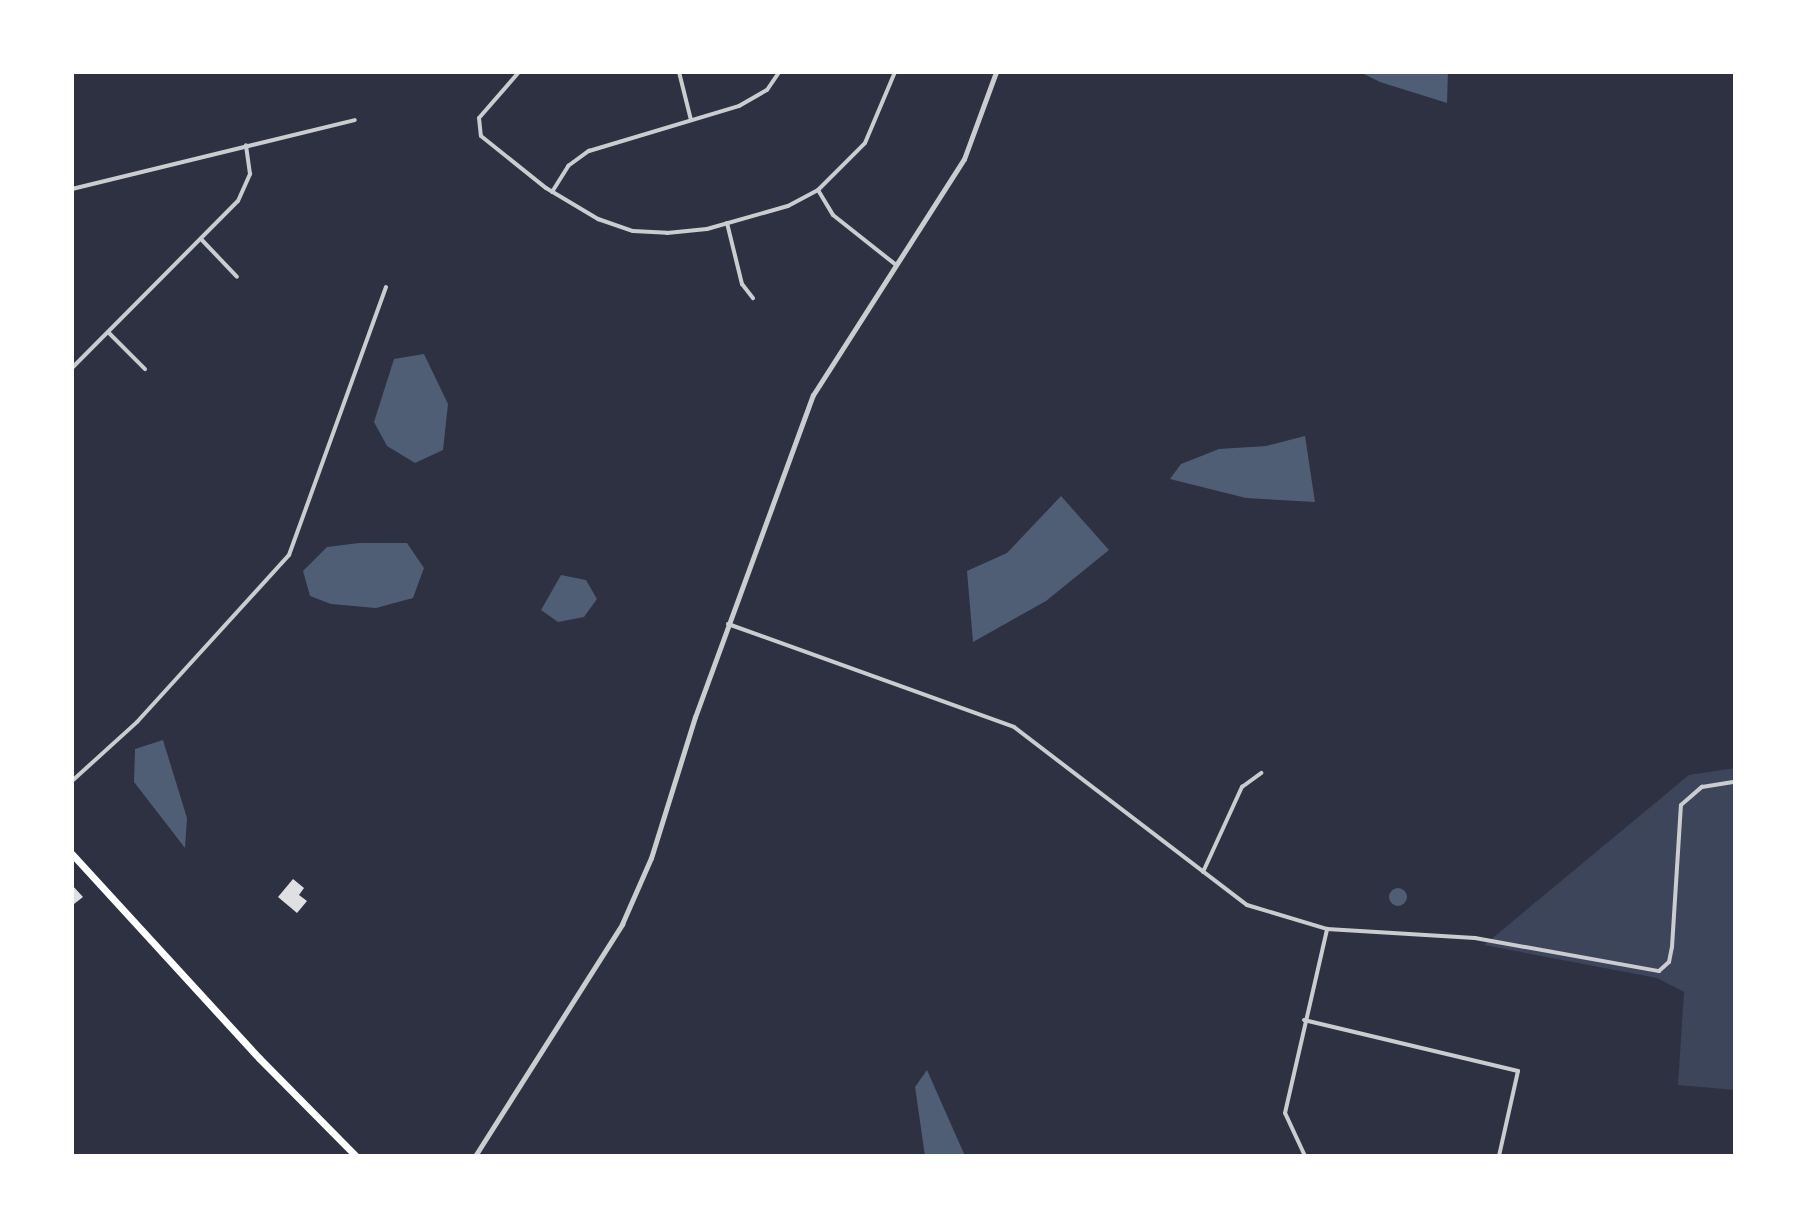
<!DOCTYPE html>
<html>
<head>
<meta charset="utf-8">
<style>
  body { margin:0 }
  #map { position:relative; width:1807px; height:1228px; overflow:hidden; background:#2d3142; font-family:"Noto Serif",serif }
  div>[style] { position:absolute }
  [style*='--x'] { left:calc(var(--x)*1px); top:calc(var(--y)*1px); width:calc(var(--w)*1px); rotate:calc(var(--a)*1deg) }
  .green>* { inset:0; background:#3c4559 }
  .water>* { inset:0; background:#4f5d75 }
  .round { border-radius:50% }
  .building>* { inset:0; background:#e0e0e3 }
  .minor>* { height:4px; margin:-2px; padding:0 2px; transform-origin:2px; border-radius:2px; background:#caccd0 }
  .tertiary>* { height:5px; margin:-2.5px; padding:0 2.5px; transform-origin:2.5px; border-radius:2.5px; background:#caccd0 }
  .primary>* { height:7px; margin:-3.5px; padding:0 3.5px; transform-origin:3.5px; border-radius:3.5px; background:#fff }
  span { translate:-50% -50%; white-space:nowrap; text-align:center; line-height:1.15; -webkit-text-stroke:6px #fff; paint-order:stroke }
  .frame { position:absolute; inset:0; border:74px solid #fff; pointer-events:none }
</style>
</head>
<body>
<div id="map">
  <div class="green">
    <div style="clip-path:polygon(1735px 768px,1735px 1090px,1678px 1085px,1684px 992px,1657px 978px,1484px 945px,1689px 775px)"></div>
  </div>
  <div class="water">
    <div style="clip-path:polygon(1360px 72px,1448px 72px,1447px 103px,1380px 82px)"></div>
    <div style="clip-path:polygon(424px 354px,448px 404px,443px 450px,415px 463px,387px 446px,374px 422px,394px 359px)"></div>
    <div style="clip-path:polygon(1305px 436px,1315px 502px,1246px 498px,1170px 479px,1181px 464px,1219px 449px,1266px 446px)"></div>
    <div style="clip-path:polygon(1061px 496px,1109px 550px,1046px 601px,973px 642px,967px 571px,1007px 553px)"></div>
    <div style="clip-path:polygon(359px 543px,407px 543px,424px 568px,413px 598px,376px 608px,331px 604px,310px 596px,303px 571px,327px 547px)"></div>
    <div style="clip-path:polygon(561px 575px,586px 580px,597px 599px,584px 617px,558px 622px,541px 610px)"></div>
    <div style="clip-path:polygon(163px 740px,187px 818px,185px 848px,134px 782px,135px 749px)"></div>
    <div class="round" style="left:1389px;top:888px;width:18px;height:18px"></div>
    <div style="clip-path:polygon(927px 1070px,965px 1156px,925px 1156px,915px 1087px)"></div>
  </div>
  <div class="building">
    <div style="clip-path:polygon(293px 879px,304px 888px,299px 895px,307px 901px,297px 913px,278px 897px)"></div>
    <div style="clip-path:polygon(72px 885px,83px 897px,74px 904px,72px 902px)"></div>
  </div>
  <div class="minor">
    <div style="--x:519;--y:72;--w:61;--a:131"></div>
    <div style="--x:479;--y:118;--w:18;--a:84"></div>
    <div style="--x:481;--y:136;--w:83;--a:38.7"></div>
    <div style="--x:546;--y:188;--w:61;--a:30.8"></div>
    <div style="--x:598;--y:219;--w:37;--a:19"></div>
    <div style="--x:633;--y:231;--w:34;--a:3"></div>
    <div style="--x:667;--y:233;--w:40;--a:-5.7"></div>
    <div style="--x:707;--y:229;--w:84;--a:-15.9"></div>
    <div style="--x:788;--y:206;--w:34;--a:-28"></div>
    <div style="--x:818;--y:190;--w:66;--a:-45"></div>
    <div style="--x:865;--y:143;--w:77;--a:-67.1"></div>
    <div style="--x:679;--y:72;--w:49;--a:76"></div>
    <div style="--x:72;--y:189;--w:291;--a:-13.7"></div>
    <div style="--x:818;--y:190;--w:29;--a:59"></div>
    <div style="--x:833;--y:215;--w:80;--a:38.4"></div>
    <div style="--x:552;--y:192;--w:31;--a:-58"></div>
    <div style="--x:568;--y:166;--w:26;--a:-36"></div>
    <div style="--x:589;--y:151;--w:157;--a:-16.7"></div>
    <div style="--x:739;--y:106;--w:32;--a:-30"></div>
    <div style="--x:767;--y:90;--w:22;--a:-56"></div>
    <div style="--x:727;--y:223;--w:63;--a:76.2"></div>
    <div style="--x:742;--y:284;--w:18;--a:52"></div>
    <div style="--x:201;--y:239;--w:52;--a:46.5"></div>
    <div style="--x:109;--y:333;--w:51;--a:45"></div>
    <div style="--x:72;--y:368;--w:235;--a:-45.2"></div>
    <div style="--x:238;--y:201;--w:30;--a:-66"></div>
    <div style="--x:250;--y:174;--w:29;--a:-98"></div>
    <div style="--x:728;--y:624;--w:304;--a:19.8"></div>
    <div style="--x:1014;--y:727;--w:293;--a:37.4"></div>
    <div style="--x:1247;--y:905;--w:84;--a:16.7"></div>
    <div style="--x:1327;--y:929;--w:148;--a:3.5"></div>
    <div style="--x:1475;--y:938;--w:187;--a:10.2"></div>
    <div style="--x:1659;--y:971;--w:13;--a:-42"></div>
    <div style="--x:1669;--y:962;--w:15;--a:-79"></div>
    <div style="--x:1672;--y:947;--w:142;--a:-86.4"></div>
    <div style="--x:1681;--y:805;--w:28;--a:-41"></div>
    <div style="--x:1702;--y:787;--w:33;--a:-9"></div>
    <div style="--x:72;--y:781;--w:88;--a:-42.2"></div>
    <div style="--x:137;--y:722;--w:226;--a:-47.7"></div>
    <div style="--x:289;--y:555;--w:285;--a:-70.1"></div>
    <div style="--x:1203;--y:872;--w:94;--a:-65.4"></div>
    <div style="--x:1242;--y:787;--w:24;--a:-36"></div>
    <div style="--x:1304;--y:1020;--w:220;--a:13.4"></div>
    <div style="--x:1518;--y:1071;--w:87;--a:102.6"></div>
    <div style="--x:1305;--y:1156;--w:47;--a:-114.9"></div>
    <div style="--x:1285;--y:1113;--w:189;--a:-77.1"></div>
  </div>
  <div class="tertiary">
    <div style="--x:475;--y:1156;--w:275;--a:-57.6"></div>
    <div style="--x:622;--y:924;--w:72;--a:-66.3"></div>
    <div style="--x:651;--y:858;--w:148;--a:-72.7"></div>
    <div style="--x:695;--y:717;--w:343;--a:-69.9"></div>
    <div style="--x:813;--y:395;--w:280;--a:-57.4"></div>
    <div style="--x:964;--y:159;--w:93;--a:-69.8"></div>
  </div>
  <div class="primary">
    <div style="--x:72;--y:854;--w:277;--a:47.5"></div>
    <div style="--x:259;--y:1058;--w:138;--a:45.3"></div>
  </div>
  <div class="frame"></div>
</div>
</body>
</html>
